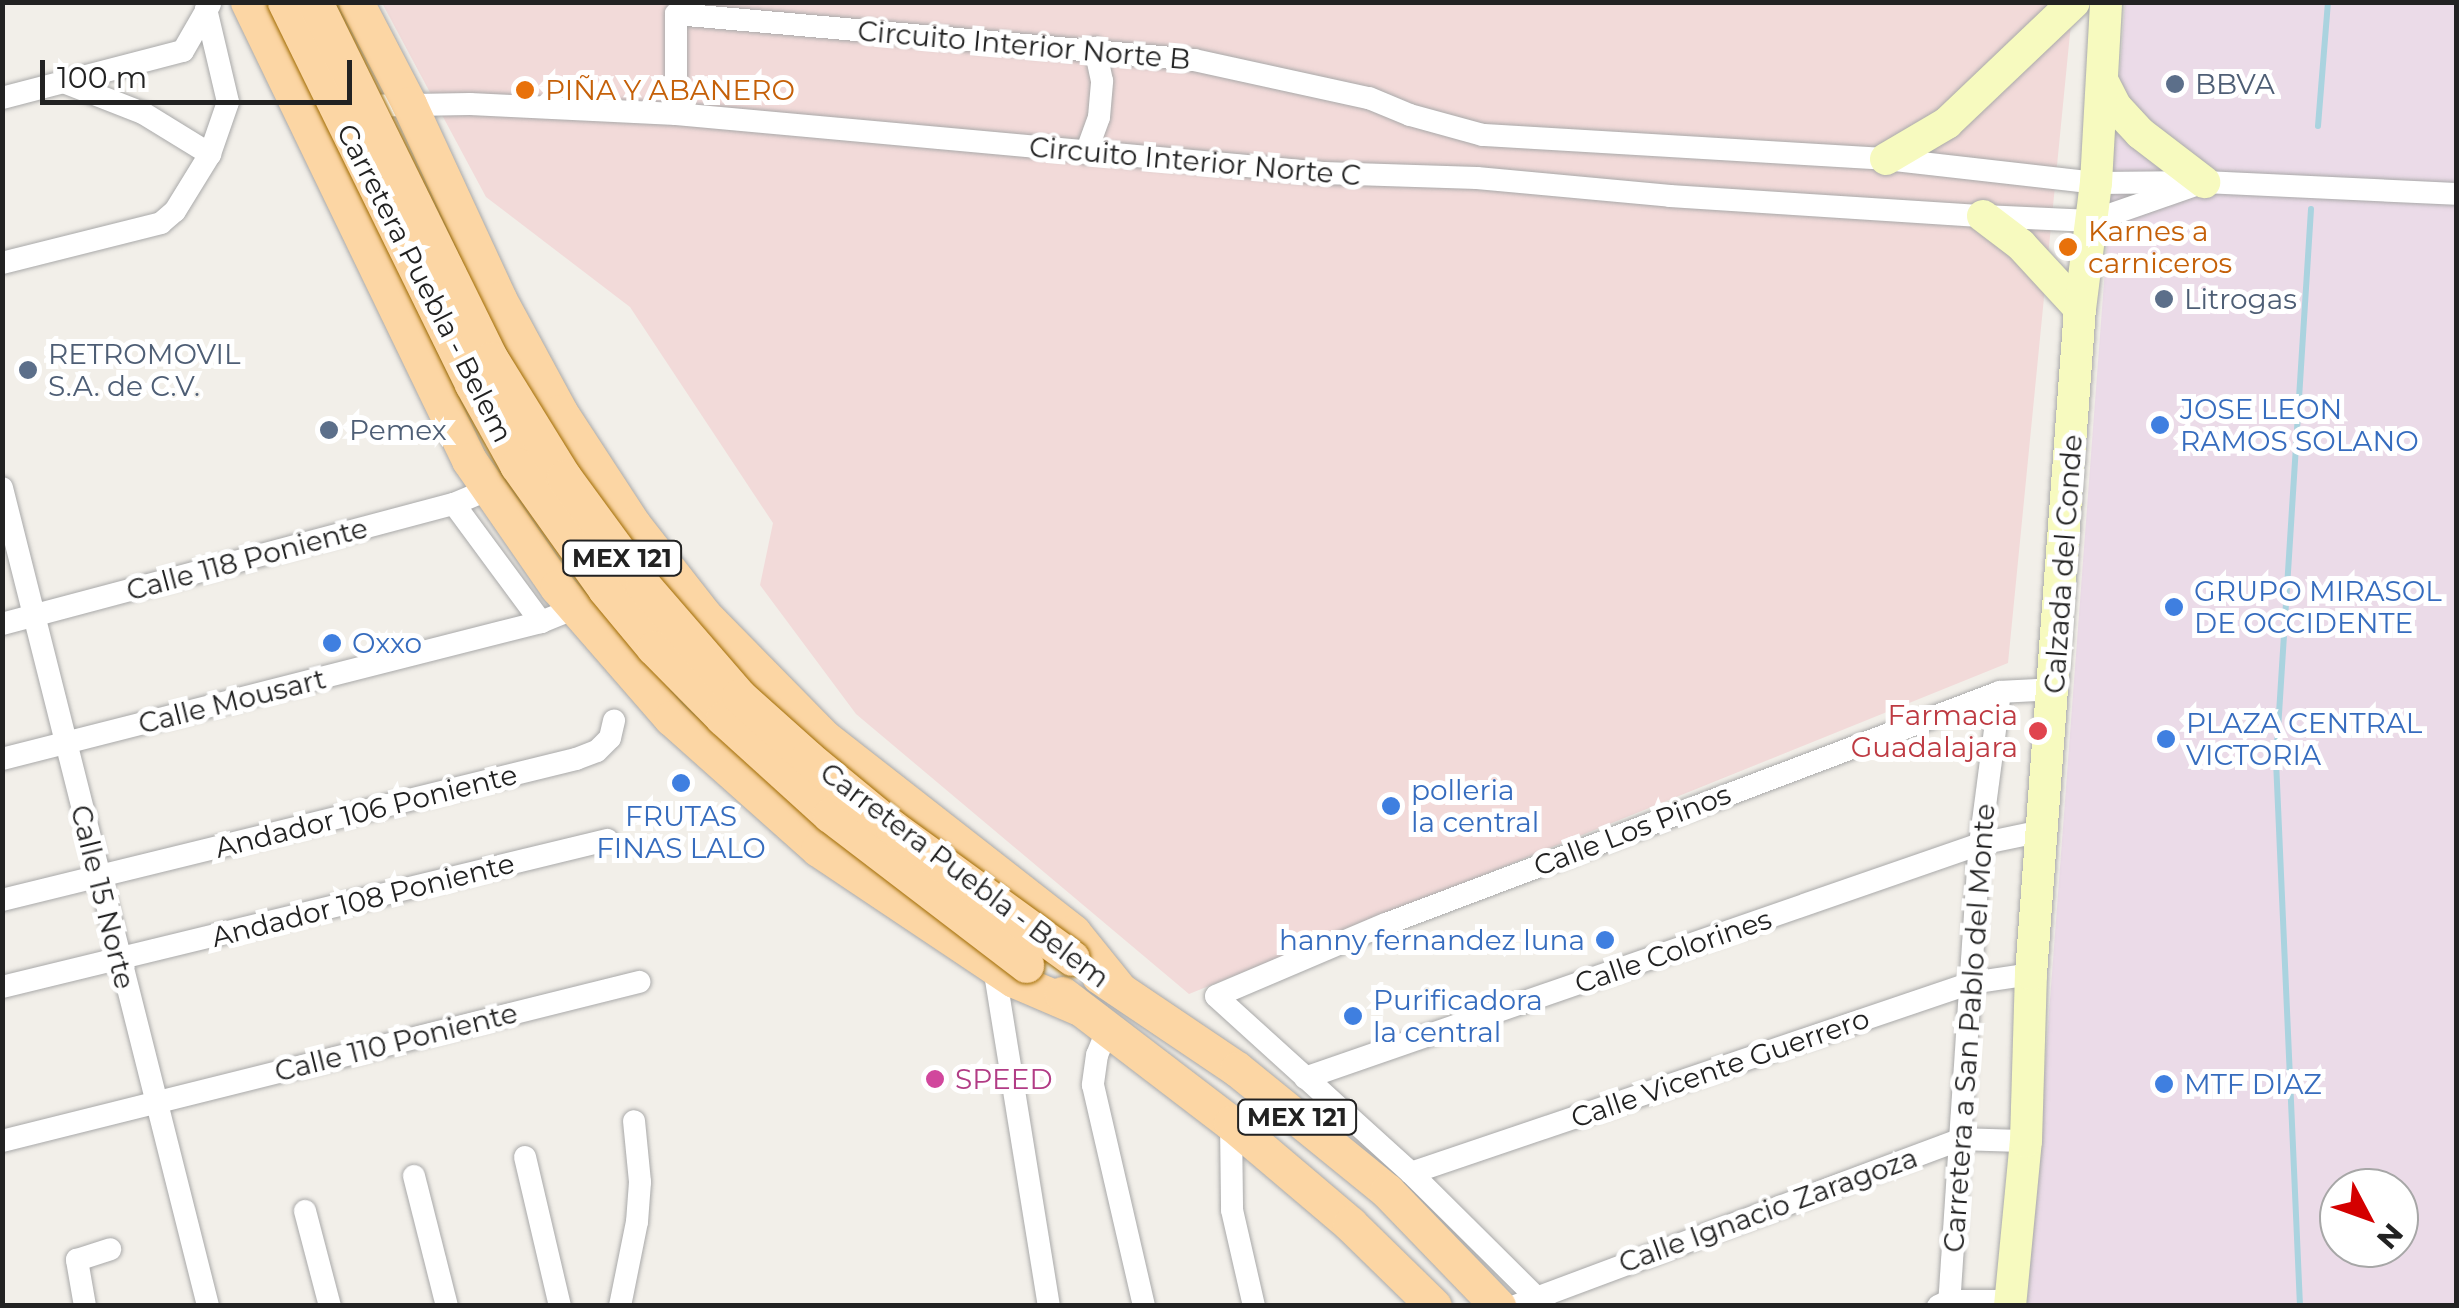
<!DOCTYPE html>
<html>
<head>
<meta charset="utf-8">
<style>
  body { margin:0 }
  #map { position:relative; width:2459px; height:1308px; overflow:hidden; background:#f2efe9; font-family:Montserrat,sans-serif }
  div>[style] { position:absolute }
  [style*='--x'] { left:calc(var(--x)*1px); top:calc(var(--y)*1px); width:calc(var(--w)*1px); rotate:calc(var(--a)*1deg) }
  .commercial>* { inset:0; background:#f2dad9 }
  .industrial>* { inset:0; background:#ebdbe8 }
  .stream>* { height:6px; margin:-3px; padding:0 3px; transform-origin:3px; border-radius:3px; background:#aad3df }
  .roads { filter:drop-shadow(0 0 2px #a9a9a9) drop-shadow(0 0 2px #a9a9a9) }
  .street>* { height:22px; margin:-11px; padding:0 11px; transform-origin:11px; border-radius:11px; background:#fff }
  .secondary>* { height:32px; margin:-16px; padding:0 16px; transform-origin:16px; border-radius:16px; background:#f7fabf }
  .primary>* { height:35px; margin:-17.5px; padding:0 17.5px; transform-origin:17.5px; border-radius:17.5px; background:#fcd6a4 }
  .bridges { filter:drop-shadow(0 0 2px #a06b00) drop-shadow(0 0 2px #a06b00) }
  .primary-bridge>* { height:35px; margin:-17.5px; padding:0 17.5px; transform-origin:17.5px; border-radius:17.5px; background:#fcd6a4 }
  .dots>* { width:28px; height:28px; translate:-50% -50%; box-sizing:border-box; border:5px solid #fff; border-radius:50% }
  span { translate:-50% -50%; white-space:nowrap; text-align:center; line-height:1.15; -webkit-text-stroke:10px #fff; paint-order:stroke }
  .shield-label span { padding:2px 8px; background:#fff; border:2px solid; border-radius:8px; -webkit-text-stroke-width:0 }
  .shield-label { font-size:25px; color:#222; font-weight:700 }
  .street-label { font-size:28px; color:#222 }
  .service-label { font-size:28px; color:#4e5e75 }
  .left { translate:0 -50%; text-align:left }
  .food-label { font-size:28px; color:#c56008 }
  .shop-label { font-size:28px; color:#366cbe }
  .right { translate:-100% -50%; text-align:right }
  .health-label { font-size:28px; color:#be3a42 }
  .hotel-label { font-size:28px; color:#b23c85 }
  .frame { position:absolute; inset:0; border:5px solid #222; pointer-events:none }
  .north { position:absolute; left:2319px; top:1168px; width:100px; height:100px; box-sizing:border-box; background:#fff; border:2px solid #a7a7a7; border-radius:50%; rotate:131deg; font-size:28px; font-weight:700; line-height:40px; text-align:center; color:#222 }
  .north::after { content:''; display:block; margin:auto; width:35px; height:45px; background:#d40000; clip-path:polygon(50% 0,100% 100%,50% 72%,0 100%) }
  .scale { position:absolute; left:40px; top:60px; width:312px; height:45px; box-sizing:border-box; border:5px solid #222; border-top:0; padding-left:12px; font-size:30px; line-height:35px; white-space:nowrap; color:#222; -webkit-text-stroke:8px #fff; paint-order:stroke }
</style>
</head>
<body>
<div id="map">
  <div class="commercial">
    <div style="clip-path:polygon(382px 3px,2073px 3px,2008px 663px,1189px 994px,856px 714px,760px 585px,773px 523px,630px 307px,486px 197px)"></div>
  </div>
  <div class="industrial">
    <div style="clip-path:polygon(evenodd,2125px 3px,2456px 3px,2456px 1305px,2027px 1306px,2125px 3px,2339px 1188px,2399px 1188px,2399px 1248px,2339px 1248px,2339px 1188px)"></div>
  </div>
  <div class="stream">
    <div style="--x:2318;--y:126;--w:124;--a:-85.4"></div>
    <div style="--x:2300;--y:1306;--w:546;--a:-92.52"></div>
    <div style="--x:2276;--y:761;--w:553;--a:-86.37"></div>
  </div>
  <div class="roads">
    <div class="street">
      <div style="--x:66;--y:83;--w:83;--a:21.3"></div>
      <div style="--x:143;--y:113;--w:79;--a:31.5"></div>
      <div style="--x:2;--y:98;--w:187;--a:-14.6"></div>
      <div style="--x:183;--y:51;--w:54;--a:-60.1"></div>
      <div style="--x:354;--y:106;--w:116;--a:-1"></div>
      <div style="--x:470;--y:104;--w:206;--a:2.8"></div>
      <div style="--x:676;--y:114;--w:650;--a:5.21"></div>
      <div style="--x:1323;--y:173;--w:154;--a:1.9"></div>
      <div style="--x:1477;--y:178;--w:194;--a:5.3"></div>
      <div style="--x:1670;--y:196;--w:314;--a:3.7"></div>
      <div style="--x:1983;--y:216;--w:109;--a:2.6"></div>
      <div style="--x:2092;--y:221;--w:119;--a:-19.2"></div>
      <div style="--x:676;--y:114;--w:100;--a:-90"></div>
      <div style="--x:676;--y:14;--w:520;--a:5.07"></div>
      <div style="--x:1194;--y:60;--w:179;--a:12.3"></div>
      <div style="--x:1369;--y:98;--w:44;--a:22.5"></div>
      <div style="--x:1410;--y:115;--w:76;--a:15.3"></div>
      <div style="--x:1483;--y:135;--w:404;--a:3.4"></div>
      <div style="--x:1886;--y:159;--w:211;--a:6.5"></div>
      <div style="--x:2096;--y:183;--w:108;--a:-0.5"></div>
      <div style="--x:2204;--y:182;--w:252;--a:2.7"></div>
      <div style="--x:1086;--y:153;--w:38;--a:-70"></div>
      <div style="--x:1099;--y:117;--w:36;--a:-85"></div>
      <div style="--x:1102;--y:81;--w:34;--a:-102"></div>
      <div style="--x:2;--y:263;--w:164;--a:-14.1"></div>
      <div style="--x:161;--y:223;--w:18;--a:-41"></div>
      <div style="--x:175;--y:211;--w:67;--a:-58.4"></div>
      <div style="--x:210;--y:154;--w:55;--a:-70.9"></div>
      <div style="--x:228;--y:102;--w:96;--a:-103.3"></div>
      <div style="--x:2;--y:488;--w:844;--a:75.86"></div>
      <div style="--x:454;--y:504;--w:147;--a:53.6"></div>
      <div style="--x:2;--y:624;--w:468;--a:-14.9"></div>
      <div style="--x:454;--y:504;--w:38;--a:-23"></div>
      <div style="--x:2;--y:759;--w:556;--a:-14.26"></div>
      <div style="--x:541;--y:622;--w:37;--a:-22"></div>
      <div style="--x:2;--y:900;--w:591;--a:-13.8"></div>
      <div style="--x:576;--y:759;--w:22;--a:-21"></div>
      <div style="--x:597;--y:751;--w:18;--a:-45"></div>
      <div style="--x:610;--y:738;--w:18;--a:-77"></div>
      <div style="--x:994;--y:967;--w:343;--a:80.8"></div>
      <div style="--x:2;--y:987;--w:623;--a:-13.66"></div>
      <div style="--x:1108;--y:1028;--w:29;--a:112"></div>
      <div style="--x:1097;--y:1055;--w:30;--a:98"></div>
      <div style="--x:1093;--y:1085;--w:227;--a:77"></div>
      <div style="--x:1305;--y:1078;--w:714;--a:-19.12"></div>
      <div style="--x:1980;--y:844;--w:63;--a:-11.8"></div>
      <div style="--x:1231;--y:1123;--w:87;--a:89.3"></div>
      <div style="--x:1232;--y:1210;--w:98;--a:77.1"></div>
      <div style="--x:2;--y:1141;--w:657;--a:-14.02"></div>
      <div style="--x:525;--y:1157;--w:153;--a:76.8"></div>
      <div style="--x:1411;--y:1173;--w:591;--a:-18.74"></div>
      <div style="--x:1971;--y:983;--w:61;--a:-8.5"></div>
      <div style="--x:414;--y:1176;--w:134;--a:75.8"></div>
      <div style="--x:305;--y:1211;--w:98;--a:75.3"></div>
      <div style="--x:85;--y:1306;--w:47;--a:-99.9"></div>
      <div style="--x:77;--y:1260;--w:35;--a:-18"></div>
      <div style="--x:620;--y:1306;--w:86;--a:-78.6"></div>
      <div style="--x:637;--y:1222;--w:40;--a:-85.7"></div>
      <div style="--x:640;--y:1182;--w:61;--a:-95.6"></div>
      <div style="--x:1515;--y:1306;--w:476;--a:-20.5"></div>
      <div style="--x:1961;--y:1139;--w:65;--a:1.8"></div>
      <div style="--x:1545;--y:1306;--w:189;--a:-135.2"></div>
      <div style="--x:1411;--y:1173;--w:263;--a:-137.8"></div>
      <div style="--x:1216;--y:996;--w:185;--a:-23"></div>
      <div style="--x:1386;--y:924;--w:656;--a:-20.7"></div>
      <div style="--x:2000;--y:692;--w:55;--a:-3.1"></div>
      <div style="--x:1938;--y:1306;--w:12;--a:-24"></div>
      <div style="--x:1949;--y:1301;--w:61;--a:0"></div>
      <div style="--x:1949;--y:1306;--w:463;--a:-86.2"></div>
      <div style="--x:1980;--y:844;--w:153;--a:-82.5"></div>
    </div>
    <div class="secondary">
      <div style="--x:2102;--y:80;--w:29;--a:63"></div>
      <div style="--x:2115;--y:106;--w:37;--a:47"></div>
      <div style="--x:2140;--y:133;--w:81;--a:37.4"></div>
      <div style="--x:1886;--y:159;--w:71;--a:-30.5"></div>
      <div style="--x:1947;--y:123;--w:175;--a:-43.6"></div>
      <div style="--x:1983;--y:216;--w:48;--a:37.3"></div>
      <div style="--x:2021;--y:245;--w:87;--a:47.3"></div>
      <div style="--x:2010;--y:1306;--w:166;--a:-84.5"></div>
      <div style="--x:2026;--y:1141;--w:167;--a:-88.3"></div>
      <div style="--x:2031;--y:974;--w:667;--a:-85.79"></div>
      <div style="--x:2080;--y:309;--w:127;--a:-82.8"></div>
      <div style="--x:2096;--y:183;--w:181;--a:-86.8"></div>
    </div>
    <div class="primary">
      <div style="--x:248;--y:2;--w:509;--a:64.24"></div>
      <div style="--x:469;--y:460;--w:155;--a:55.3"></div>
      <div style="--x:557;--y:587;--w:174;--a:49"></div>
      <div style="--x:671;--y:718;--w:197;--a:41.7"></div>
      <div style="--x:818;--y:849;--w:236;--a:33.8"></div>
      <div style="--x:1014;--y:980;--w:69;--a:23.2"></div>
      <div style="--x:356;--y:2;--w:115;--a:62.5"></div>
      <div style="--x:409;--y:104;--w:215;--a:65.2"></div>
      <div style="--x:499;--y:299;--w:128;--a:61.6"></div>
      <div style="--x:560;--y:412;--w:134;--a:56.9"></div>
      <div style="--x:633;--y:524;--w:115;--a:52"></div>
      <div style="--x:704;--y:615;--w:173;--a:45.5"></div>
      <div style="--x:825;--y:738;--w:315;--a:38"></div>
      <div style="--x:1073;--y:932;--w:73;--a:51.1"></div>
      <div style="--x:1099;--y:976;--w:166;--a:34"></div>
      <div style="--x:1237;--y:1069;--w:193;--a:39.1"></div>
      <div style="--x:1387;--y:1191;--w:160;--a:46"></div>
      <div style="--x:1062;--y:994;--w:213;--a:37.4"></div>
      <div style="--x:1231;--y:1123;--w:156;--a:40.3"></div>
      <div style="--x:1350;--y:1224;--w:117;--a:44.3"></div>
    </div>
  </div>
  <div class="bridges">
    <div class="primary-bridge">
      <div style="--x:285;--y:2;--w:425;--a:63.9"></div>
      <div style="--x:472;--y:384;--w:93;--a:60.9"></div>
      <div style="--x:517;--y:465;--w:152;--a:54.6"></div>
      <div style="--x:605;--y:589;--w:77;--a:50.3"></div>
      <div style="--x:654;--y:648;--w:98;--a:45.4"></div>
      <div style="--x:723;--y:718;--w:144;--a:42.2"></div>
      <div style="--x:830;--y:815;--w:247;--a:37.4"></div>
      <div style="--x:315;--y:2;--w:398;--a:63.8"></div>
      <div style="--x:491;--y:359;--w:139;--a:58.3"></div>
      <div style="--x:564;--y:477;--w:134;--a:53.8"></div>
      <div style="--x:643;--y:585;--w:147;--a:49.1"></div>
      <div style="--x:739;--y:696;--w:93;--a:41.9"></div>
      <div style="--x:808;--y:758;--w:110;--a:39.5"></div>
      <div style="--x:893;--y:828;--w:221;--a:36"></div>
    </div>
  </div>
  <div class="dots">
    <div style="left:2175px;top:84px;background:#5c6f8a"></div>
    <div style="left:525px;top:90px;background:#e8710a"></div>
    <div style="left:2068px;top:247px;background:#e8710a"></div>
    <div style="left:2164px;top:299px;background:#5c6f8a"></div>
    <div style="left:28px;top:370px;background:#5c6f8a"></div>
    <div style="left:2160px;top:425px;background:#3f7fe0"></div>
    <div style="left:329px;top:430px;background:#5c6f8a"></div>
    <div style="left:2174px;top:607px;background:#3f7fe0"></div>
    <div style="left:332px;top:643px;background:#3f7fe0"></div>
    <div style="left:2038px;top:731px;background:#e0444e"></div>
    <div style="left:2166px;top:739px;background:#3f7fe0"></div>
    <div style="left:681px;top:783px;background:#3f7fe0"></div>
    <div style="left:1391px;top:806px;background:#3f7fe0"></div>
    <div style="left:1605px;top:940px;background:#3f7fe0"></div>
    <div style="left:1353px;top:1016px;background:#3f7fe0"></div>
    <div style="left:935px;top:1079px;background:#d1479c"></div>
    <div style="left:2164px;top:1084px;background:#3f7fe0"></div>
  </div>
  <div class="shield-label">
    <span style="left:622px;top:558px">MEX 121</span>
    <span style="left:1297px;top:1117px">MEX 121</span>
  </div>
  <div class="street-label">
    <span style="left:1024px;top:45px;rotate:5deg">Circuito Interior Norte B</span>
    <span style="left:1195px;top:161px;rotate:5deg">Circuito Interior Norte C</span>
    <span style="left:425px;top:283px;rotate:63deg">Carretera Puebla - Belem</span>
    <span style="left:247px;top:559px;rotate:-15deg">Calle 118 Poniente</span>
    <span style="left:2063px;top:564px;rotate:-86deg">Calzada del Conde</span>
    <span style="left:232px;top:701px;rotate:-14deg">Calle Mousart</span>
    <span style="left:366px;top:811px;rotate:-14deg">Andador 106 Poniente</span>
    <span style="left:1632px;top:830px;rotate:-21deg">Calle Los Pinos</span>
    <span style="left:965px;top:875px;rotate:37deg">Carretera Puebla - Belem</span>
    <span style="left:103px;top:897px;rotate:76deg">Calle 15 Norte</span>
    <span style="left:363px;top:900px;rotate:-14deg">Andador 108 Poniente</span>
    <span style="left:1673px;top:951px;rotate:-19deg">Calle Colorines</span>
    <span style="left:1969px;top:1028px;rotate:-86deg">Carretera a San Pablo del Monte</span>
    <span style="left:396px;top:1042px;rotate:-14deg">Calle 110 Poniente</span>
    <span style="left:1720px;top:1068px;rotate:-19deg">Calle Vicente Guerrero</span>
    <span style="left:1768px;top:1210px;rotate:-20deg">Calle Ignacio Zaragoza</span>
  </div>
  <div class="service-label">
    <span class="left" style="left:2195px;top:84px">BBVA</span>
    <span class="left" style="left:2184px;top:299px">Litrogas</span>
    <span class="left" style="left:48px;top:370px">RETROMOVIL<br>S.A. de C.V.</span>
    <span class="left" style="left:349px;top:430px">Pemex</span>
  </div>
  <div class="food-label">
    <span class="left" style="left:545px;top:90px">PIÑA Y ABANERO</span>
    <span class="left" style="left:2088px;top:247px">Karnes a<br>carniceros</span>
  </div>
  <div class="shop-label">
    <span class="left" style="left:2180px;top:425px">JOSE LEON<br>RAMOS SOLANO</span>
    <span class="left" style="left:2194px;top:607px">GRUPO MIRASOL<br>DE OCCIDENTE</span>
    <span class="left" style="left:352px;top:643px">Oxxo</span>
    <span class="left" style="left:2186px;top:739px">PLAZA CENTRAL<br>VICTORIA</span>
    <span class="left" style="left:1411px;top:806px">polleria<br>la central</span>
    <span style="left:681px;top:832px">FRUTAS<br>FINAS LALO</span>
    <span class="right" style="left:1585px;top:940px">hanny fernandez luna</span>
    <span class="left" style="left:1373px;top:1016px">Purificadora<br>la central</span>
    <span class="left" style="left:2184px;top:1084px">MTF DIAZ</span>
  </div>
  <div class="health-label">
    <span class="right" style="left:2018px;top:731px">Farmacia<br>Guadalajara</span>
  </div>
  <div class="hotel-label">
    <span class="left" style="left:955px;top:1079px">SPEED</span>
  </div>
  <div class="frame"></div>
  <div class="north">N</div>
  <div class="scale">100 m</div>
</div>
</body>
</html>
